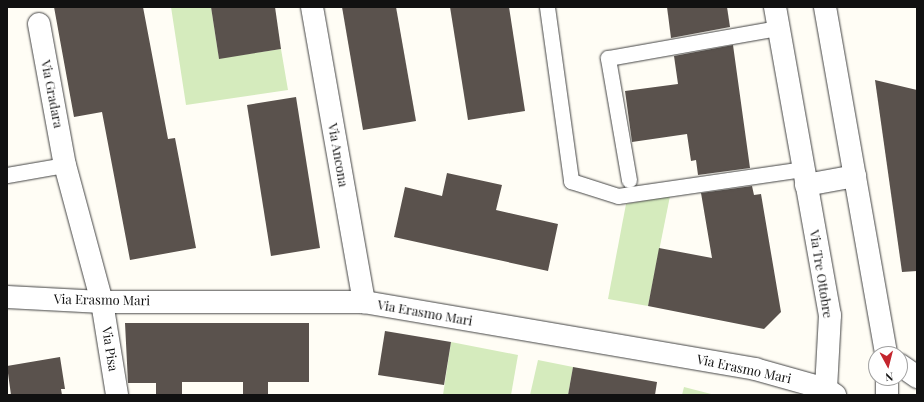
<!DOCTYPE html>
<html>
<head>
<meta charset="utf-8">
<style>
  body { margin:0 }
  #map { position:relative; width:924px; height:402px; overflow:hidden; background:#fffdf5; font-family:"Playfair Display",serif }
  div>[style] { position:absolute }
  [style*='--x'] { left:calc(var(--x)*1px); top:calc(var(--y)*1px); width:calc(var(--w)*1px); rotate:calc(var(--a)*1deg) }
  .green>* { inset:0; background:#d5ebbd }
  .building>* { inset:0; background:#5a524d }
  .roads { filter:drop-shadow(0 0 1px #444) drop-shadow(0 0 1px #444) }
  .service>* { height:15px; margin:-7.5px; padding:0 7.5px; transform-origin:7.5px; border-radius:7.5px; background:#fff }
  .minor>* { height:22px; margin:-11px; padding:0 11px; transform-origin:11px; border-radius:11px; background:#fff }
  .tertiary>* { height:22px; margin:-11px; padding:0 11px; transform-origin:11px; border-radius:11px; background:#fff }
  span { translate:-50% -50%; white-space:nowrap; text-align:center; line-height:1.15; -webkit-text-stroke:4px #fff; paint-order:stroke }
  .street-label { font-size:13px; color:#111 }
  .frame { position:absolute; inset:0; border:8px solid #111; pointer-events:none }
  .north { position:absolute; left:868px; top:346px; width:40px; height:40px; box-sizing:border-box; background:#fff; border:1px solid #a0a0a0; border-radius:50%; rotate:173deg; font-size:11px; font-weight:700; line-height:16px; text-align:center; color:#111 }
  .north::after { content:''; display:block; margin:auto; width:14px; height:18px; background:#c4262e; clip-path:polygon(50% 0,100% 100%,50% 72%,0 100%) }
</style>
</head>
<body>
<div id="map">
  <div class="green">
    <div style="clip-path:polygon(171px 7px,211px 7px,219px 58px,281px 49px,288px 90px,186px 105px)"></div>
    <div style="clip-path:polygon(670px 196px,648px 306px,608px 299px,626px 204px)"></div>
    <div style="clip-path:polygon(451px 342px,518px 355px,511px 395px,443px 395px)"></div>
    <div style="clip-path:polygon(538px 360px,573px 367px,568px 395px,530px 395px)"></div>
    <div style="clip-path:polygon(684px 387px,715px 395px,682px 395px)"></div>
  </div>
  <div class="building">
    <div style="clip-path:polygon(54px 7px,143px 7px,168px 139px,175px 138px,196px 248px,130px 260px,102px 112px,74px 117px)"></div>
    <div style="clip-path:polygon(211px 7px,275px 7px,281px 49px,219px 59px)"></div>
    <div style="clip-path:polygon(342px 7px,396px 7px,416px 121px,363px 130px)"></div>
    <div style="clip-path:polygon(450px 7px,509px 7px,525px 111px,468px 120px)"></div>
    <div style="clip-path:polygon(667px 7px,727px 7px,730px 27px,671px 38px)"></div>
    <div style="clip-path:polygon(733px 45px,750px 168px,698px 175px,696px 160px,691px 161px,687px 134px,632px 142px,625px 91px,678px 84px,674px 56px)"></div>
    <div style="clip-path:polygon(875px 80px,917px 90px,917px 271px,902px 272px)"></div>
    <div style="clip-path:polygon(296px 97px,320px 248px,271px 256px,247px 105px)"></div>
    <div style="clip-path:polygon(447px 173px,502px 185px,496px 210px,558px 224px,548px 271px,394px 237px,405px 187px,442px 196px)"></div>
    <div style="clip-path:polygon(752px 186px,754px 195px,761px 194px,781px 312px,764px 329px,648px 306px,659px 248px,712px 258px,701px 193px)"></div>
    <div style="clip-path:polygon(125px 323px,309px 323px,309px 382px,268px 382px,268px 395px,243px 395px,243px 382px,182px 382px,182px 395px,156px 395px,156px 383px,128px 383px)"></div>
    <div style="clip-path:polygon(385px 331px,451px 342px,444px 385px,378px 375px)"></div>
    <div style="clip-path:polygon(60px 357px,65px 389px,61px 389px,62px 395px,11px 395px,7px 366px)"></div>
    <div style="clip-path:polygon(573px 367px,657px 382px,655px 395px,568px 395px)"></div>
  </div>
  <div class="roads">
    <div class="service">
      <div style="--x:547;--y:7;--w:176;--a:82.1"></div>
      <div style="--x:571;--y:181;--w:49;--a:17.7"></div>
      <div style="--x:618;--y:196;--w:188;--a:-8.3"></div>
      <div style="--x:7;--y:175;--w:59;--a:-9.8"></div>
      <div style="--x:629;--y:180;--w:124;--a:-99.8"></div>
      <div style="--x:608;--y:58;--w:174;--a:-10"></div>
    </div>
    <div class="minor">
      <div style="--x:312;--y:7;--w:300;--a:80"></div>
      <div style="--x:39;--y:24;--w:143;--a:79.6"></div>
      <div style="--x:65;--y:165;--w:142;--a:74.9"></div>
      <div style="--x:102;--y:302;--w:94;--a:80.8"></div>
      <div style="--x:806;--y:185;--w:50;--a:-10.4"></div>
      <div style="--x:900;--y:365;--w:21;--a:35"></div>
    </div>
    <div class="tertiary">
      <div style="--x:775;--y:7;--w:313;--a:79.9"></div>
      <div style="--x:830;--y:315;--w:74;--a:93.1"></div>
      <div style="--x:825;--y:7;--w:352;--a:80"></div>
      <div style="--x:7;--y:297;--w:95;--a:3"></div>
      <div style="--x:102;--y:302;--w:262;--a:0"></div>
      <div style="--x:364;--y:302;--w:397;--a:9.7"></div>
      <div style="--x:755;--y:369;--w:74;--a:15.7"></div>
      <div style="--x:826;--y:389;--w:11;--a:34"></div>
      <div style="--x:887;--y:378;--w:17;--a:90"></div>
    </div>
  </div>
  <div class="street-label">
    <span style="left:52px;top:94px;rotate:79deg">Via Gradara</span>
    <span style="left:338px;top:155px;rotate:80deg">Via Ancona</span>
    <span style="left:821px;top:274px;rotate:81deg">Via Tre Ottobre</span>
    <span style="left:102px;top:300px;rotate:1deg">Via Erasmo Mari</span>
    <span style="left:425px;top:313px;rotate:10deg">Via Erasmo Mari</span>
    <span style="left:110px;top:349px;rotate:81deg">Via Pisa</span>
    <span style="left:744px;top:369px;rotate:12deg">Via Erasmo Mari</span>
  </div>
  <div class="frame"></div>
  <div class="north">N</div>
</div>
</body>
</html>
